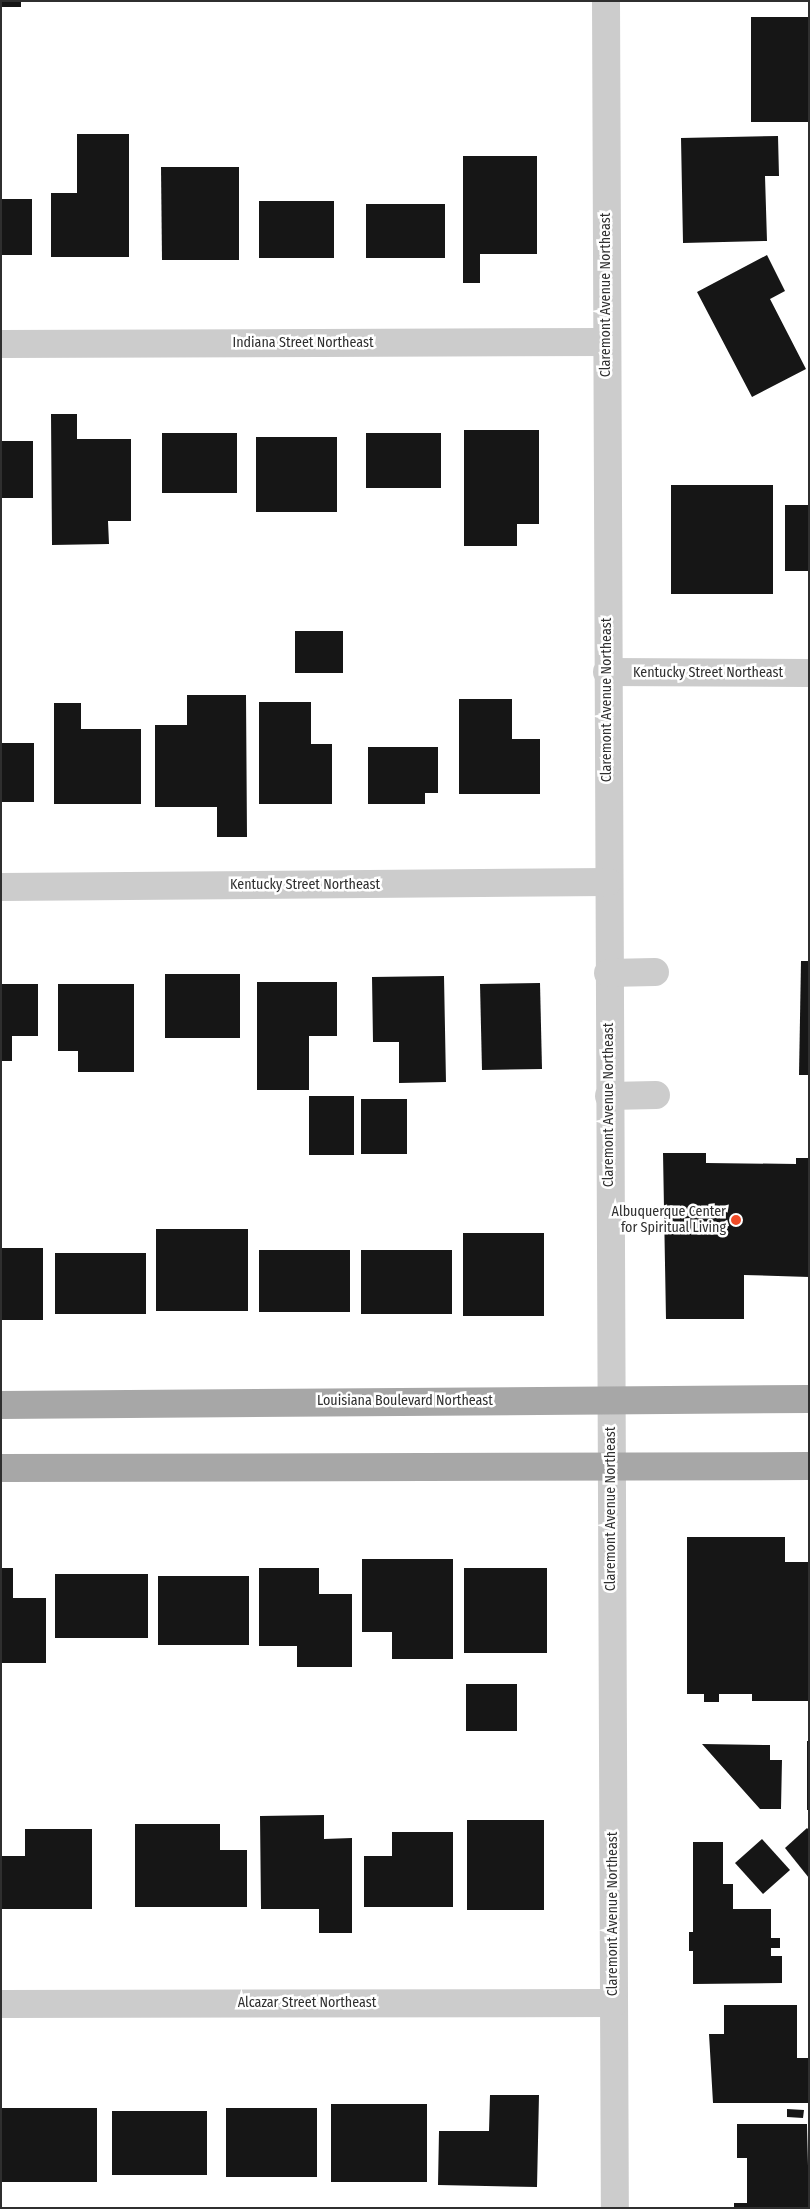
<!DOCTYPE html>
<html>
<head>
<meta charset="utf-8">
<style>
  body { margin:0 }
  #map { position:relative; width:810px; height:2209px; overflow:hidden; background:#fff; font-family:"Fira Sans Condensed",sans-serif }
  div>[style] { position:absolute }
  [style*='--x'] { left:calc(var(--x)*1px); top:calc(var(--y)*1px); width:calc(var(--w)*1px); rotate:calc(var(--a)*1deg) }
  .building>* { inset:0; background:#161616 }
  .minor>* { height:28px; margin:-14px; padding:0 14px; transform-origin:14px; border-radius:14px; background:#ccc }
  .major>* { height:28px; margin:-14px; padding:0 14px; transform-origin:14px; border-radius:14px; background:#a7a7a7 }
  .dots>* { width:14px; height:14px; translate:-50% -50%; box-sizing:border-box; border:2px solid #fff; border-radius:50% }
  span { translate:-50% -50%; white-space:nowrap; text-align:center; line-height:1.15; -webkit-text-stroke:5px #fff; paint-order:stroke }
  .street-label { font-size:14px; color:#2f2f2f }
  .poi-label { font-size:14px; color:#2f2f2f }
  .right { translate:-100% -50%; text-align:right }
  .frame { position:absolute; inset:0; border:2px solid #2f2f2f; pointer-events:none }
</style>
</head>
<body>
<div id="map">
  <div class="building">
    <div style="clip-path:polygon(1px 1px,21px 1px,21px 7px,1px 7px)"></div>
    <div style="clip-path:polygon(751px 17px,809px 17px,809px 122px,751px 122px)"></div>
    <div style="clip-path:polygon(77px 134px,129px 134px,129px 257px,51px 257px,51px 193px,77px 193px)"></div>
    <div style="clip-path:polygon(778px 136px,779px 176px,765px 176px,767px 241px,683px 243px,681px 138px)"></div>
    <div style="clip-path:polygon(463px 156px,537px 156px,537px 254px,480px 254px,480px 283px,463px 283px)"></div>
    <div style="clip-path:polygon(161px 167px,239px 167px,239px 260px,162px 260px)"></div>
    <div style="clip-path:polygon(1px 199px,32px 199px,32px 255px,1px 255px)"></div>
    <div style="clip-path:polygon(259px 201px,334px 201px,334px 258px,259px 258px)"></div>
    <div style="clip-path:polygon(366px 204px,445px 204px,445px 258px,366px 258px)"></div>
    <div style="clip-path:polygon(767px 255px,785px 291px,770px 299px,806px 369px,752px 397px,697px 292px)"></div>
    <div style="clip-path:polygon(51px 414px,77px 414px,77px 439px,131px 439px,131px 521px,108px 521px,109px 544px,52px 545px)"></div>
    <div style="clip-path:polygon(464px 430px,539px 430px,539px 524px,517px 524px,517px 546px,464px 546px)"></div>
    <div style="clip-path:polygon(162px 433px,237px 433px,237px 493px,162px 493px)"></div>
    <div style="clip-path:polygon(366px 433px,441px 433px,441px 488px,366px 488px)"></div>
    <div style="clip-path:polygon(256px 437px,337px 437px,337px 512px,256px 512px)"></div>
    <div style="clip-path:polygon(1px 441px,33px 441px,33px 498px,1px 498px)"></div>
    <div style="clip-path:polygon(671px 485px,773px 485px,773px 594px,671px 594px)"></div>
    <div style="clip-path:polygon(785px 505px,809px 505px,809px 571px,785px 571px)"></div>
    <div style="clip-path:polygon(295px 631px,343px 631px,343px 673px,295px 673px)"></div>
    <div style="clip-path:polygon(187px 695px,246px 695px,247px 837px,217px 837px,217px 807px,155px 807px,155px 725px,187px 725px)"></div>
    <div style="clip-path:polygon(459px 699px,512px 699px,512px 739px,540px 739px,540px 794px,459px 794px)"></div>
    <div style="clip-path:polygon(259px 702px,311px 702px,311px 744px,332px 744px,332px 804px,259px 804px)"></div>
    <div style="clip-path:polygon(54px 703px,81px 703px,81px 729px,141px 729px,141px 804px,54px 804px)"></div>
    <div style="clip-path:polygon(1px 743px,34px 743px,34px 802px,1px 802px)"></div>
    <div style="clip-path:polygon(368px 747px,438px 747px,438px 793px,425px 793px,425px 804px,368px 804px)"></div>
    <div style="clip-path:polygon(801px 961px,809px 961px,809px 1075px,799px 1075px)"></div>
    <div style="clip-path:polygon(165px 974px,240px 974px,240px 1038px,165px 1038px)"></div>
    <div style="clip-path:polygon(444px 976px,446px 1082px,399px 1083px,399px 1042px,373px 1042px,372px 977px)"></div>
    <div style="clip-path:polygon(257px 982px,337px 982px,337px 1036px,309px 1036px,309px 1090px,257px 1090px)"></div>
    <div style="clip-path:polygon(540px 983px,542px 1069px,482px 1070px,480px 984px)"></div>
    <div style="clip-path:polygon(1px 984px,38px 984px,38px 1036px,12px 1036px,12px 1061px,1px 1061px)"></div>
    <div style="clip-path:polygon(58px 984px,134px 984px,134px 1072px,78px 1072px,78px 1051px,58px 1051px)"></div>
    <div style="clip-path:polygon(309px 1096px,354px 1096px,354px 1155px,309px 1155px)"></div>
    <div style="clip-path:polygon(361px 1099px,407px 1099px,407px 1154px,361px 1154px)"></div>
    <div style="clip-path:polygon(663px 1153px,706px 1153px,706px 1163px,796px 1164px,796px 1158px,809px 1158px,809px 1277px,744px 1275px,744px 1319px,666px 1319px)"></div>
    <div style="clip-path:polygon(156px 1229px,248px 1229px,248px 1311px,156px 1311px)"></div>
    <div style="clip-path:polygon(463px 1233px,544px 1233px,544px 1316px,463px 1316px)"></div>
    <div style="clip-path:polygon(1px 1248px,43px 1248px,43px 1320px,1px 1320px)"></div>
    <div style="clip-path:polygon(259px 1250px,350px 1250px,350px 1312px,259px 1312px)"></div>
    <div style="clip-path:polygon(361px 1250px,452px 1250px,452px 1314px,361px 1314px)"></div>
    <div style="clip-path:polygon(55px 1253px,146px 1253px,146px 1314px,55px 1314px)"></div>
    <div style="clip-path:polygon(687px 1537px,785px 1537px,785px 1562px,809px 1562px,809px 1701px,752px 1701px,752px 1694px,719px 1694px,719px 1702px,704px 1702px,704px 1694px,687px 1694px)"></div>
    <div style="clip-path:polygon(362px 1559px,453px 1559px,453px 1659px,392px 1659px,392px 1632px,362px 1632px)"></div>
    <div style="clip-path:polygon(1px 1568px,13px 1568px,13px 1598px,46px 1598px,46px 1663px,1px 1663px)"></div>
    <div style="clip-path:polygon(259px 1568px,319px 1568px,319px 1594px,352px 1594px,352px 1667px,297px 1667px,297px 1646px,259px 1646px)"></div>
    <div style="clip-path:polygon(464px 1568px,547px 1568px,547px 1653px,464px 1653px)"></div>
    <div style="clip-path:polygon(55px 1574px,148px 1574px,148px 1638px,55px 1638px)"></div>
    <div style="clip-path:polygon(158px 1576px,249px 1576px,249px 1645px,158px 1645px)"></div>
    <div style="clip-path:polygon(466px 1684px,517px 1684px,517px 1731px,466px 1731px)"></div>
    <div style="clip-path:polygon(807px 1741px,809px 1741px,809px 1810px,807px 1810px)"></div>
    <div style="clip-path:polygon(702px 1744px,770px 1745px,770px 1760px,782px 1760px,781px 1809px,760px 1809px)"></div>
    <div style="clip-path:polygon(324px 1815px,324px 1839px,352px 1838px,352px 1933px,319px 1933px,319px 1909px,261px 1909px,260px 1816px)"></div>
    <div style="clip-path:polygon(467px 1820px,544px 1820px,544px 1910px,467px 1910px)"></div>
    <div style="clip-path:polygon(135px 1824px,220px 1824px,220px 1850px,247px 1850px,247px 1907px,135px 1907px)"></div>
    <div style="clip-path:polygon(807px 1828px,809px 1830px,809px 1878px,785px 1848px)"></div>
    <div style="clip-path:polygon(25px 1829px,92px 1829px,92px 1909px,1px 1909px,1px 1856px,25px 1856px)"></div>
    <div style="clip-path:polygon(392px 1832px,453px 1832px,453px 1907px,364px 1907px,364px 1856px,392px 1856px)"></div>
    <div style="clip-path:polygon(762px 1839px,790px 1870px,763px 1894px,735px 1863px)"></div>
    <div style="clip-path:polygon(693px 1842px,723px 1842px,723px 1884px,733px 1884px,733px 1909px,771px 1909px,771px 1938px,780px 1938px,780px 1948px,771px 1948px,771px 1956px,782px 1956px,782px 1983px,693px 1984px,693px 1951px,689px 1951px,689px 1932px,693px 1932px)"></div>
    <div style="clip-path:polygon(724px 2005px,797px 2005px,797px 2058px,809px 2058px,809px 2103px,713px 2103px,709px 2034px,724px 2034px)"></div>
    <div style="clip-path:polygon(490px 2095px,539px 2095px,537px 2187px,438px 2185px,439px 2131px,489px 2131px)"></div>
    <div style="clip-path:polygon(331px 2104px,427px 2104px,427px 2182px,331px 2182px)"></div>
    <div style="clip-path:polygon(1px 2108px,97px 2108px,97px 2182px,1px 2182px)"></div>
    <div style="clip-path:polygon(226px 2108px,317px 2108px,317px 2177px,226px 2177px)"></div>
    <div style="clip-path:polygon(787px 2109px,804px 2110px,803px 2118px,787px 2117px)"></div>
    <div style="clip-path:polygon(112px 2111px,207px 2111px,207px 2175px,112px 2175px)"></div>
    <div style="clip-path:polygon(737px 2124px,807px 2124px,809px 2208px,734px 2208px,734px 2203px,747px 2203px,747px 2158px,737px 2158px)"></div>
  </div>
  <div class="minor">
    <div style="--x:606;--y:1;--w:2207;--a:89.77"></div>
    <div style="--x:1;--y:344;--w:604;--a:-0.19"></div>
    <div style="--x:607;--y:672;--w:202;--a:0.3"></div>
    <div style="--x:1;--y:887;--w:607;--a:-0.47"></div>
    <div style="--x:608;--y:973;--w:47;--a:-1.2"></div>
    <div style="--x:609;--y:1096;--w:47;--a:-1.2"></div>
    <div style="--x:1;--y:2004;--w:613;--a:-0.09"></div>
  </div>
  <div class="major">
    <div style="--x:1;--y:1405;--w:808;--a:-0.43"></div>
    <div style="--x:1;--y:1468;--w:808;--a:-0.14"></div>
  </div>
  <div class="dots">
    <div style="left:736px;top:1220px;background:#f04b27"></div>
  </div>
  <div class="street-label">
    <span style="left:606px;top:295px;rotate:-90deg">Claremont Avenue Northeast</span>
    <span style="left:303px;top:343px">Indiana Street Northeast</span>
    <span style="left:708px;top:673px">Kentucky Street Northeast</span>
    <span style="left:607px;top:700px;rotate:-90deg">Claremont Avenue Northeast</span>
    <span style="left:305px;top:885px">Kentucky Street Northeast</span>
    <span style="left:609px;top:1105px;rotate:-90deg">Claremont Avenue Northeast</span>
    <span style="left:405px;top:1401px">Louisiana Boulevard Northeast</span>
    <span style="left:611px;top:1509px;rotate:-90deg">Claremont Avenue Northeast</span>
    <span style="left:613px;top:1914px;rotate:-90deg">Claremont Avenue Northeast</span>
    <span style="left:307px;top:2003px">Alcazar Street Northeast</span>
  </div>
  <div class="poi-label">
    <span class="right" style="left:726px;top:1220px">Albuquerque Center<br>for Spiritual Living</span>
  </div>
  <div class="frame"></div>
</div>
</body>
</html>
